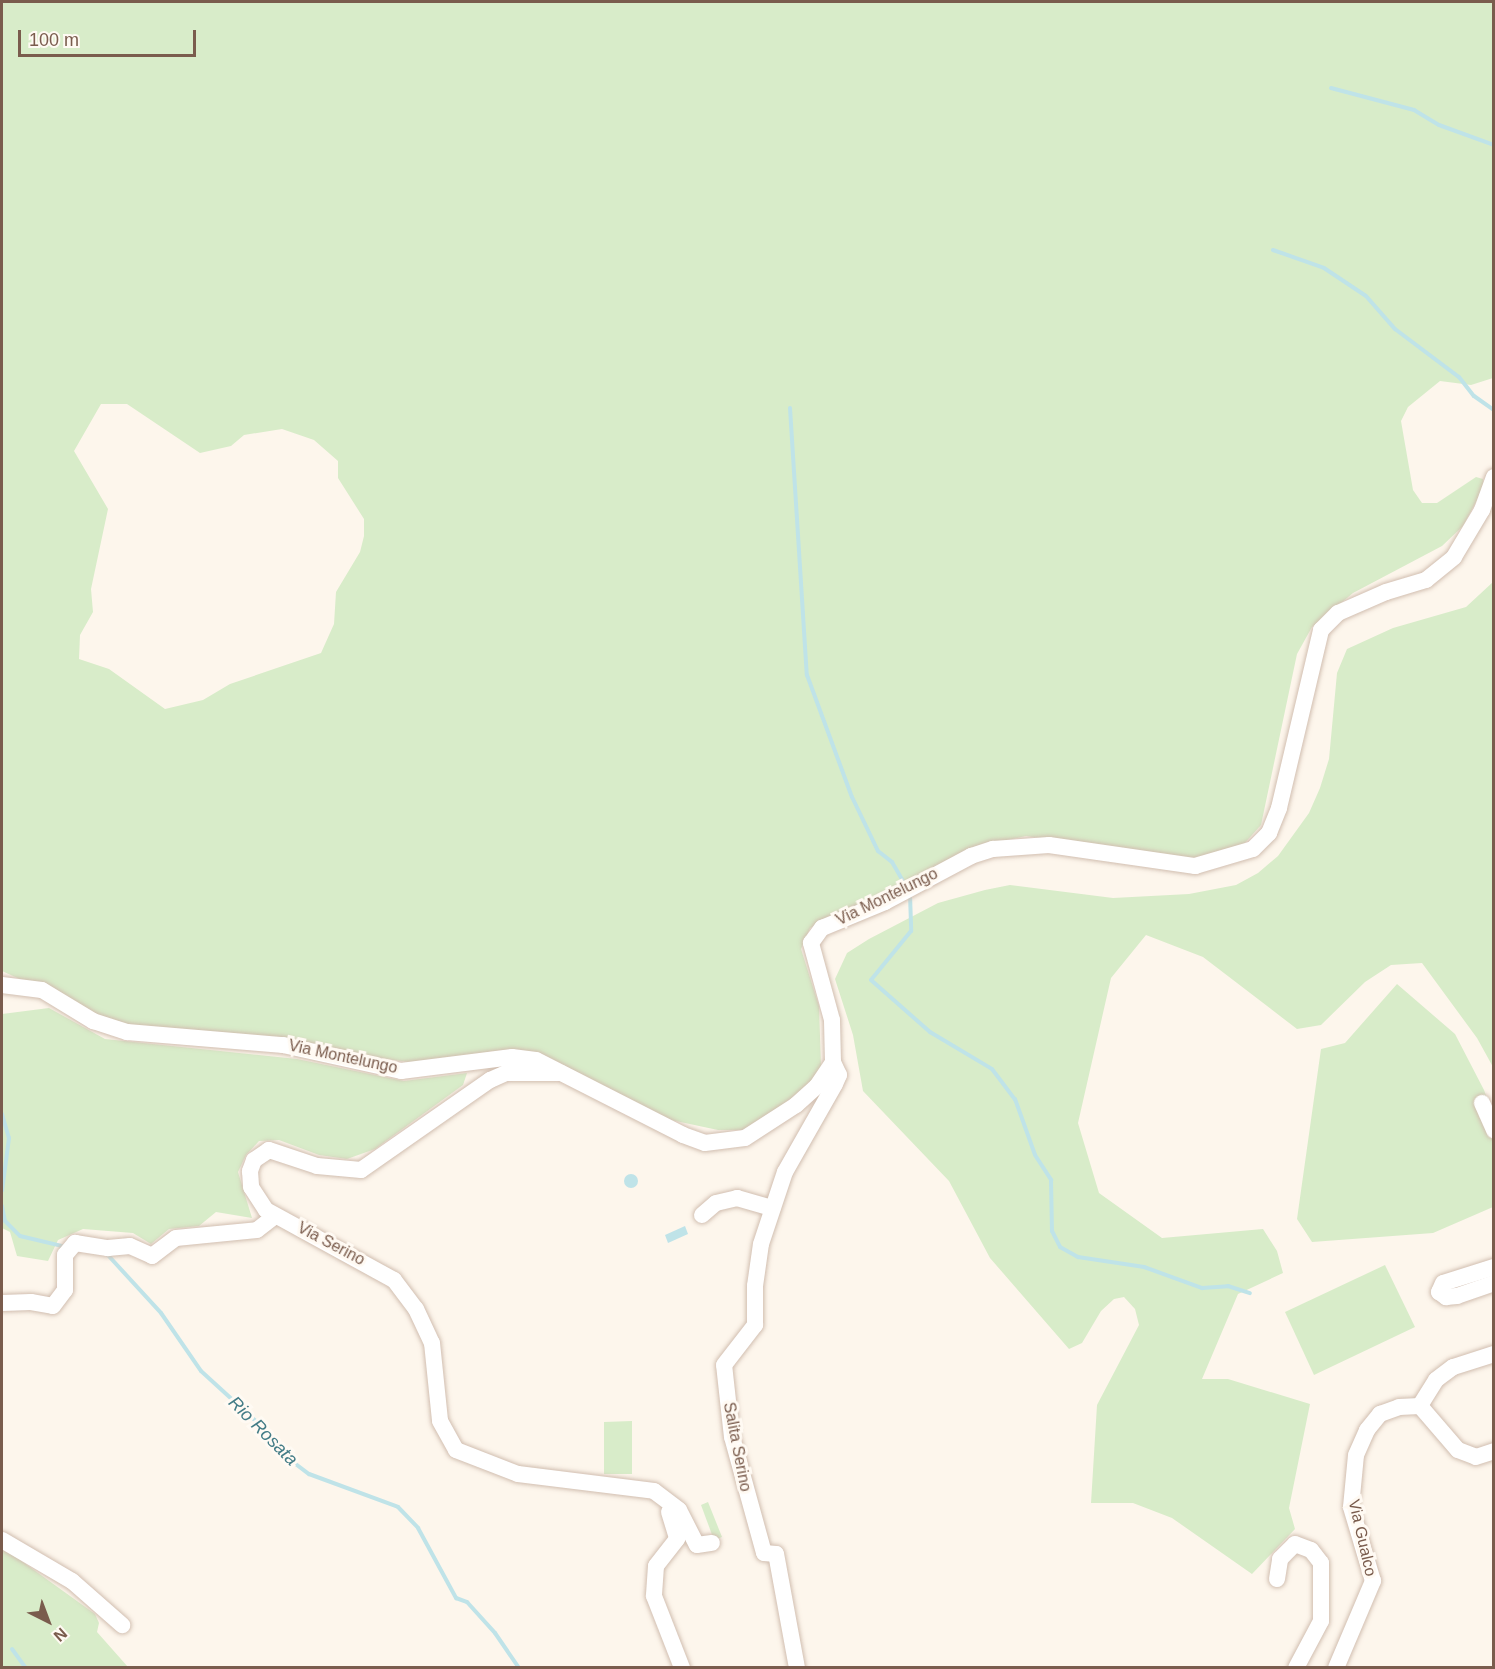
<!DOCTYPE html>
<html>
<head>
<meta charset="utf-8">
<style>
  body { margin:0 }
  #map { position:relative; width:1495px; height:1669px; overflow:hidden; background:#fdf6ec; font-family:Helvetica,sans-serif }
  div>[style] { position:absolute }
  [style*='--x'] { left:calc(var(--x)*1px); top:calc(var(--y)*1px); width:calc(var(--w)*1px); rotate:calc(var(--a)*1deg) }
  .green>* { inset:0; background:#d8ecc9 }
  .water>* { inset:0; background:#bfe3e8 }
  .round { border-radius:50% }
  .stream>* { height:4px; margin:-2px; padding:0 2px; transform-origin:2px; border-radius:2px; background:#bfe3e8 }
  .roads { filter:drop-shadow(0 0 2px #d1beb0) drop-shadow(0 0 2px #d1beb0) }
  .minor>* { height:16px; margin:-8px; padding:0 8px; transform-origin:8px; border-radius:8px; background:#fff }
  span { translate:-50% -50%; white-space:nowrap; text-align:center; line-height:1.15; -webkit-text-stroke:6px #fffaf3; paint-order:stroke }
  .street-label { font-size:16px; color:#7a5c4d }
  .water-label { font-size:18px; color:#437c86; font-style:italic }
  .frame { position:absolute; inset:0; border:3px solid #7a5c4d; pointer-events:none }
  .north { position:absolute; left:18px; top:1591px; width:60px; height:60px; -webkit-text-stroke:4px #fffaf3; paint-order:stroke; rotate:138deg; font-size:16px; font-weight:700; line-height:24px; text-align:center; color:#7a5c4d }
  .north::after { content:''; display:block; margin:auto; width:21px; height:27px; background:#7a5c4d; clip-path:polygon(50% 0,100% 100%,50% 72%,0 100%) }
  .scale { position:absolute; left:18px; top:30px; width:178px; height:27px; box-sizing:border-box; border:3px solid #7a5c4d; border-top:0; padding-left:8px; font-size:18px; line-height:21px; white-space:nowrap; color:#7a5c4d; -webkit-text-stroke:4px #fffaf3; paint-order:stroke }
</style>
</head>
<body>
<div id="map">
  <div class="green">
    <div style="clip-path:polygon(evenodd,2px 2px,1493px 2px,1493px 378px,1471px 385px,1440px 381px,1408px 407px,1401px 421px,1413px 490px,1422px 503px,1437px 503px,1476px 477px,1483px 479px,1484px 487px,1463px 526px,1442px 546px,1353px 593px,1312px 627px,1297px 654px,1261px 825px,1243px 845px,1207px 859px,1167px 858px,1026px 836px,982px 846px,810px 928px,801px 949px,819px 1006px,821px 1066px,813px 1080px,784px 1104px,743px 1130px,718px 1130px,671px 1120px,530px 1054px,494px 1051px,426px 1064px,126px 1027px,2px 971px,2px 2px,101px 404px,127px 404px,200px 453px,231px 446px,244px 435px,282px 429px,314px 440px,338px 461px,338px 478px,364px 519px,364px 536px,360px 552px,336px 592px,334px 624px,321px 653px,230px 684px,203px 700px,165px 709px,109px 669px,79px 659px,80px 635px,93px 612px,91px 589px,108px 509px,74px 451px,101px 404px)"></div>
    <div style="clip-path:polygon(1493px 582px,1493px 1067px,1477px 1038px,1422px 963px,1391px 965px,1365px 982px,1321px 1025px,1297px 1029px,1203px 957px,1146px 935px,1111px 978px,1078px 1123px,1099px 1193px,1162px 1238px,1263px 1229px,1277px 1251px,1283px 1273px,1238px 1294px,1202px 1379px,1228px 1379px,1310px 1404px,1289px 1508px,1295px 1529px,1252px 1574px,1172px 1518px,1133px 1503px,1091px 1503px,1097px 1405px,1139px 1325px,1135px 1309px,1124px 1297px,1114px 1299px,1101px 1311px,1082px 1343px,1069px 1349px,990px 1258px,949px 1181px,863px 1091px,853px 1035px,835px 979px,847px 953px,869px 939px,938px 903px,985px 890px,1010px 885px,1113px 898px,1189px 894px,1236px 885px,1258px 873px,1278px 856px,1309px 813px,1320px 788px,1329px 759px,1337px 673px,1347px 649px,1393px 628px,1466px 607px)"></div>
    <div style="clip-path:polygon(1397px 984px,1455px 1034px,1484px 1090px,1493px 1114px,1493px 1207px,1433px 1233px,1312px 1242px,1297px 1219px,1321px 1049px,1345px 1043px)"></div>
    <div style="clip-path:polygon(49px 1008px,105px 1039px,297px 1059px,404px 1081px,467px 1073px,463px 1085px,375px 1149px,347px 1159px,319px 1155px,279px 1140px,259px 1141px,246px 1155px,238px 1172px,252px 1218px,216px 1212px,199px 1226px,169px 1229px,151px 1244px,133px 1233px,83px 1229px,58px 1240px,48px 1261px,17px 1256px,10px 1232px,2px 1228px,2px 1014px)"></div>
    <div style="clip-path:polygon(1385px 1265px,1415px 1327px,1314px 1375px,1285px 1312px)"></div>
    <div style="clip-path:polygon(632px 1421px,632px 1474px,604px 1474px,604px 1422px)"></div>
    <div style="clip-path:polygon(708px 1502px,722px 1537px,714px 1540px,701px 1505px)"></div>
    <div style="clip-path:polygon(2px 1547px,95px 1614px,99px 1623px,97px 1632px,128px 1667px,2px 1667px)"></div>
  </div>
  <div class="water">
    <div class="round" style="left:624px;top:1174px;width:14px;height:14px"></div>
    <div style="clip-path:polygon(685px 1226px,688px 1234px,668px 1243px,665px 1235px)"></div>
  </div>
  <div class="stream">
    <div style="--x:1331;--y:88;--w:86;--a:14.8"></div>
    <div style="--x:1414;--y:110;--w:29;--a:31"></div>
    <div style="--x:1439;--y:125;--w:59;--a:20"></div>
    <div style="--x:1273;--y:250;--w:54;--a:19.4"></div>
    <div style="--x:1324;--y:268;--w:50;--a:33.7"></div>
    <div style="--x:1366;--y:296;--w:44;--a:48.7"></div>
    <div style="--x:1395;--y:329;--w:80;--a:36.9"></div>
    <div style="--x:1459;--y:377;--w:24;--a:52"></div>
    <div style="--x:1474;--y:396;--w:24;--a:35"></div>
    <div style="--x:790;--y:408;--w:268;--a:86.4"></div>
    <div style="--x:807;--y:675;--w:130;--a:69.8"></div>
    <div style="--x:852;--y:797;--w:60;--a:64.3"></div>
    <div style="--x:878;--y:851;--w:18;--a:38"></div>
    <div style="--x:892;--y:862;--w:28;--a:60"></div>
    <div style="--x:910;--y:895;--w:36;--a:88"></div>
    <div style="--x:911;--y:931;--w:63;--a:129.2"></div>
    <div style="--x:871;--y:980;--w:79;--a:41.4"></div>
    <div style="--x:930;--y:1032;--w:72;--a:30.8"></div>
    <div style="--x:992;--y:1069;--w:38;--a:53"></div>
    <div style="--x:1015;--y:1099;--w:59;--a:70.3"></div>
    <div style="--x:1035;--y:1155;--w:30;--a:57"></div>
    <div style="--x:1051;--y:1180;--w:51;--a:88.9"></div>
    <div style="--x:1052;--y:1231;--w:18;--a:63"></div>
    <div style="--x:1060;--y:1247;--w:21;--a:29"></div>
    <div style="--x:1078;--y:1257;--w:67;--a:8.6"></div>
    <div style="--x:1144;--y:1267;--w:62;--a:19.9"></div>
    <div style="--x:1202;--y:1288;--w:26;--a:-4"></div>
    <div style="--x:1228;--y:1286;--w:23;--a:18"></div>
    <div style="--x:2;--y:1114;--w:25;--a:74"></div>
    <div style="--x:9;--y:1138;--w:53;--a:97.5"></div>
    <div style="--x:2;--y:1206;--w:15;--a:79"></div>
    <div style="--x:5;--y:1221;--w:21;--a:45"></div>
    <div style="--x:20;--y:1236;--w:47;--a:13.4"></div>
    <div style="--x:106;--y:1253;--w:81;--a:47.5"></div>
    <div style="--x:161;--y:1313;--w:70;--a:55.4"></div>
    <div style="--x:201;--y:1371;--w:92;--a:42.4"></div>
    <div style="--x:269;--y:1433;--w:38;--a:50"></div>
    <div style="--x:293;--y:1462;--w:20;--a:37"></div>
    <div style="--x:309;--y:1474;--w:95;--a:20.3"></div>
    <div style="--x:398;--y:1507;--w:29;--a:46"></div>
    <div style="--x:418;--y:1528;--w:80;--a:61.5"></div>
    <div style="--x:456;--y:1598;--w:12;--a:20"></div>
    <div style="--x:467;--y:1602;--w:42;--a:47.9"></div>
    <div style="--x:495;--y:1633;--w:42;--a:55.6"></div>
    <div style="--x:12;--y:1649;--w:24;--a:54"></div>
  </div>
  <div class="roads">
    <div class="minor">
      <div style="--x:2;--y:985;--w:40;--a:7.1"></div>
      <div style="--x:42;--y:990;--w:60;--a:31.3"></div>
      <div style="--x:93;--y:1021;--w:36;--a:18"></div>
      <div style="--x:127;--y:1032;--w:157;--a:4.8"></div>
      <div style="--x:283;--y:1045;--w:121;--a:12.4"></div>
      <div style="--x:401;--y:1071;--w:112;--a:-7.2"></div>
      <div style="--x:512;--y:1057;--w:24;--a:7"></div>
      <div style="--x:536;--y:1060;--w:165;--a:27"></div>
      <div style="--x:683;--y:1135;--w:23;--a:20"></div>
      <div style="--x:705;--y:1143;--w:40;--a:-7.1"></div>
      <div style="--x:745;--y:1138;--w:61;--a:-32.9"></div>
      <div style="--x:796;--y:1105;--w:28;--a:-42"></div>
      <div style="--x:817;--y:1086;--w:29;--a:-56"></div>
      <div style="--x:833;--y:1062;--w:42;--a:-91.4"></div>
      <div style="--x:832;--y:1020;--w:80;--a:-105.3"></div>
      <div style="--x:811;--y:943;--w:19;--a:-54"></div>
      <div style="--x:822;--y:928;--w:68;--a:-22.4"></div>
      <div style="--x:885;--y:902;--w:98;--a:-28.1"></div>
      <div style="--x:971;--y:856;--w:23;--a:-18"></div>
      <div style="--x:993;--y:849;--w:56;--a:-4.1"></div>
      <div style="--x:1049;--y:845;--w:148;--a:8.2"></div>
      <div style="--x:1195;--y:866;--w:60;--a:-16.3"></div>
      <div style="--x:1253;--y:849;--w:23;--a:-45"></div>
      <div style="--x:1269;--y:833;--w:27;--a:-68"></div>
      <div style="--x:1279;--y:808;--w:183;--a:-76.7"></div>
      <div style="--x:1321;--y:630;--w:24;--a:-45"></div>
      <div style="--x:1338;--y:613;--w:52;--a:-23.6"></div>
      <div style="--x:1386;--y:592;--w:42;--a:-16.7"></div>
      <div style="--x:1426;--y:580;--w:36;--a:-39"></div>
      <div style="--x:1454;--y:557;--w:55;--a:-59.2"></div>
      <div style="--x:1482;--y:510;--w:35;--a:-70"></div>
      <div style="--x:561;--y:1073;--w:55;--a:180"></div>
      <div style="--x:506;--y:1073;--w:17;--a:156"></div>
      <div style="--x:490;--y:1080;--w:157;--a:145.1"></div>
      <div style="--x:361;--y:1170;--w:44;--a:-174.8"></div>
      <div style="--x:317;--y:1166;--w:51;--a:-161.6"></div>
      <div style="--x:269;--y:1150;--w:18;--a:146"></div>
      <div style="--x:254;--y:1160;--w:12;--a:110"></div>
      <div style="--x:250;--y:1171;--w:16;--a:86"></div>
      <div style="--x:251;--y:1187;--w:27;--a:57"></div>
      <div style="--x:266;--y:1210;--w:146;--a:28.7"></div>
      <div style="--x:394;--y:1280;--w:36;--a:53"></div>
      <div style="--x:416;--y:1309;--w:38;--a:65"></div>
      <div style="--x:432;--y:1343;--w:78;--a:84.1"></div>
      <div style="--x:440;--y:1421;--w:33;--a:61"></div>
      <div style="--x:456;--y:1450;--w:66;--a:21.2"></div>
      <div style="--x:518;--y:1474;--w:137;--a:7.1"></div>
      <div style="--x:654;--y:1491;--w:31;--a:37"></div>
      <div style="--x:679;--y:1510;--w:39;--a:63"></div>
      <div style="--x:697;--y:1545;--w:15;--a:-8"></div>
      <div style="--x:1482;--y:1103;--w:30;--a:66"></div>
      <div style="--x:702;--y:1215;--w:18;--a:-41"></div>
      <div style="--x:716;--y:1203;--w:22;--a:-13"></div>
      <div style="--x:737;--y:1198;--w:37;--a:16"></div>
      <div style="--x:1494;--y:1267;--w:53;--a:162.6"></div>
      <div style="--x:1443;--y:1283;--w:10;--a:114"></div>
      <div style="--x:1439;--y:1292;--w:9;--a:36"></div>
      <div style="--x:1446;--y:1297;--w:11;--a:-5"></div>
      <div style="--x:1457;--y:1296;--w:39;--a:-19"></div>
      <div style="--x:2;--y:1303;--w:29;--a:-2"></div>
      <div style="--x:31;--y:1302;--w:22;--a:10"></div>
      <div style="--x:53;--y:1306;--w:20;--a:-53"></div>
      <div style="--x:65;--y:1290;--w:35;--a:-90"></div>
      <div style="--x:65;--y:1255;--w:16;--a:-50"></div>
      <div style="--x:75;--y:1243;--w:33;--a:9"></div>
      <div style="--x:108;--y:1248;--w:22;--a:-5"></div>
      <div style="--x:130;--y:1246;--w:24;--a:24"></div>
      <div style="--x:152;--y:1256;--w:30;--a:-37"></div>
      <div style="--x:176;--y:1238;--w:81;--a:-5.6"></div>
      <div style="--x:257;--y:1230;--w:23;--a:-38"></div>
      <div style="--x:1494;--y:1354;--w:43;--a:162.4"></div>
      <div style="--x:1453;--y:1367;--w:21;--a:143"></div>
      <div style="--x:1436;--y:1380;--w:31;--a:122"></div>
      <div style="--x:1420;--y:1406;--w:58;--a:49.2"></div>
      <div style="--x:1458;--y:1450;--w:19;--a:21"></div>
      <div style="--x:1476;--y:1457;--w:19;--a:-18"></div>
      <div style="--x:669;--y:1512;--w:28;--a:73"></div>
      <div style="--x:677;--y:1539;--w:34;--a:128"></div>
      <div style="--x:656;--y:1566;--w:30;--a:94"></div>
      <div style="--x:654;--y:1596;--w:77;--a:68.7"></div>
      <div style="--x:2;--y:1540;--w:81;--a:30.4"></div>
      <div style="--x:72;--y:1581;--w:67;--a:41.3"></div>
      <div style="--x:1277;--y:1579;--w:20;--a:-81"></div>
      <div style="--x:1280;--y:1559;--w:21;--a:-45"></div>
      <div style="--x:1295;--y:1544;--w:17;--a:21"></div>
      <div style="--x:1311;--y:1550;--w:16;--a:52"></div>
      <div style="--x:1321;--y:1563;--w:58;--a:90"></div>
      <div style="--x:1321;--y:1621;--w:53;--a:118"></div>
      <div style="--x:797;--y:1668;--w:116;--a:-100.4"></div>
      <div style="--x:776;--y:1554;--w:12;--a:-175"></div>
      <div style="--x:764;--y:1553;--w:120;--a:-105.4"></div>
      <div style="--x:732;--y:1437;--w:72;--a:-96.3"></div>
      <div style="--x:724;--y:1365;--w:51;--a:-52.2"></div>
      <div style="--x:755;--y:1325;--w:39;--a:-90"></div>
      <div style="--x:755;--y:1286;--w:42;--a:-81.9"></div>
      <div style="--x:761;--y:1244;--w:76;--a:-71.6"></div>
      <div style="--x:785;--y:1172;--w:101;--a:-60.4"></div>
      <div style="--x:835;--y:1084;--w:10;--a:-66"></div>
      <div style="--x:839;--y:1075;--w:14;--a:-115"></div>
      <div style="--x:1336;--y:1668;--w:95;--a:-67"></div>
      <div style="--x:1373;--y:1581;--w:77;--a:-106.6"></div>
      <div style="--x:1351;--y:1507;--w:52;--a:-84.5"></div>
      <div style="--x:1356;--y:1455;--w:27;--a:-66"></div>
      <div style="--x:1367;--y:1430;--w:21;--a:-51"></div>
      <div style="--x:1380;--y:1414;--w:20;--a:-20"></div>
      <div style="--x:1399;--y:1407;--w:21;--a:-3"></div>
    </div>
  </div>
  <div class="street-label">
    <span style="left:887px;top:897px;rotate:-26deg">Via Montelungo</span>
    <span style="left:343px;top:1057px;rotate:12deg">Via Montelungo</span>
    <span style="left:331px;top:1244px;rotate:28deg">Via Serino</span>
    <span style="left:737px;top:1447px;rotate:79deg">Salita Serino</span>
    <span style="left:1362px;top:1538px;rotate:77deg">Via Gualco</span>
  </div>
  <div class="water-label">
    <span style="left:263px;top:1431px;rotate:45deg">Rio Rosata</span>
  </div>
  <div class="frame"></div>
  <div class="north">N</div>
  <div class="scale">100 m</div>
</div>
</body>
</html>
